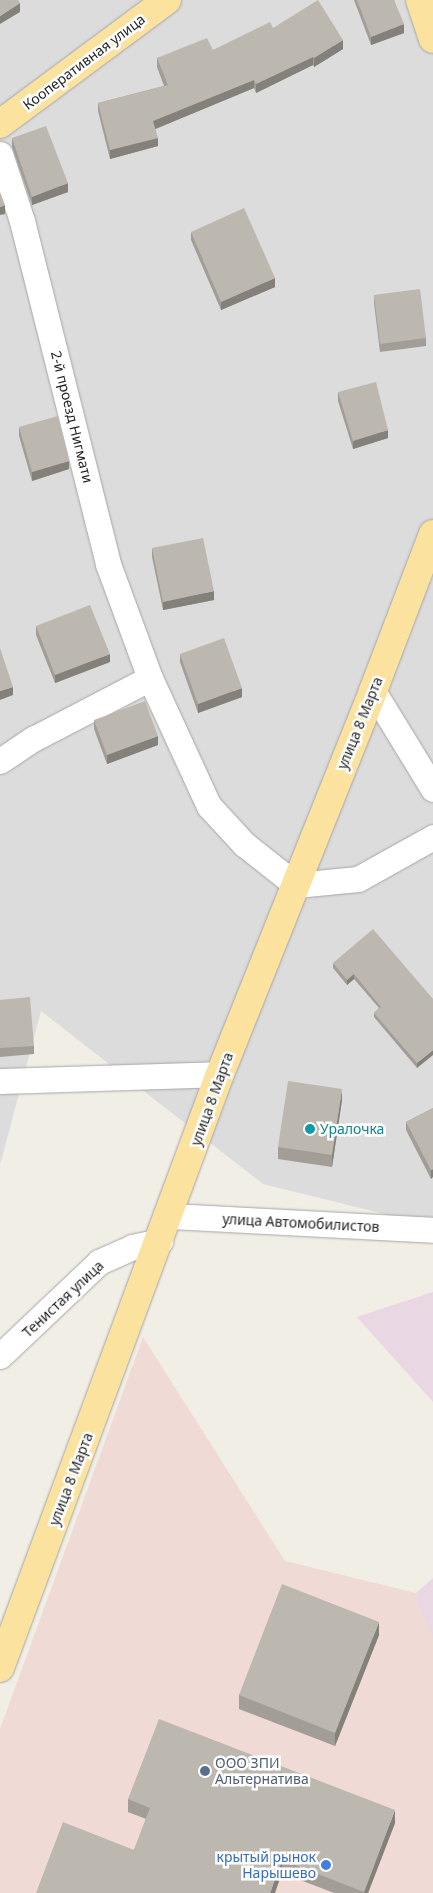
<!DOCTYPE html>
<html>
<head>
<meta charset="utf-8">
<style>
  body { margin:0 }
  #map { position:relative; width:433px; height:1893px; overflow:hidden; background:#f0eee5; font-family:"Noto Sans",sans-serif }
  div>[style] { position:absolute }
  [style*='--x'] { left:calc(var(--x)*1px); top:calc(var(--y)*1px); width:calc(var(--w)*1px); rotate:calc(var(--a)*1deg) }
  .residential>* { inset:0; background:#dddcdc }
  .commercial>* { inset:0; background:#f0dad5 }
  .industrial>* { inset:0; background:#e9d7e3 }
  .roads { filter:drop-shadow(0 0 1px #a6a6a6) drop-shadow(0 0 1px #a6a6a6) }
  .minor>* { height:25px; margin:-12.5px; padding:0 12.5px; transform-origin:12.5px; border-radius:12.5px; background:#fff }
  .major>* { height:28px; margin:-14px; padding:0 14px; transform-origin:14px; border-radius:14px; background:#fbe29f }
  .wall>* { inset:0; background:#a29d96 }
  .shaded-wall>* { inset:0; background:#84807a }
  .building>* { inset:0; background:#bcb7af }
  .dots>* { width:14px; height:14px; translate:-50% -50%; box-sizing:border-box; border:2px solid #fff; border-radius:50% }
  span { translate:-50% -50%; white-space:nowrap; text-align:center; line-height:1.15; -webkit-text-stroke:5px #fff; paint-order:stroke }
  .street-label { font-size:14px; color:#1f1f1f }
  .culture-label { font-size:14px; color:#0d838f }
  .left { translate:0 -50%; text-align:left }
  .service-label { font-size:14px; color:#4e5e75 }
  .shop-label { font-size:14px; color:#366cbe }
  .right { translate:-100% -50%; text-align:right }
</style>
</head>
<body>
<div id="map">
  <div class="residential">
    <div style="clip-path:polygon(0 0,433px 0,433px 1226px,263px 1184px,41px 1011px,0 1165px)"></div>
  </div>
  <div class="commercial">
    <div style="clip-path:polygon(143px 1337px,285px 1561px,416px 1593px,433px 1629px,433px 1893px,0 1893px,0 1729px)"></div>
  </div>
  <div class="industrial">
    <div style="clip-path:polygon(433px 1292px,433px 1402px,357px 1317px)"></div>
    <div style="clip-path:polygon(433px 1578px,433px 1637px,418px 1605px,416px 1593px)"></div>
  </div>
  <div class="roads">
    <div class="minor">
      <div style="--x:0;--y:154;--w:71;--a:71.8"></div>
      <div style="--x:22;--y:221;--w:354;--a:75.9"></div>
      <div style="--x:108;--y:564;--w:121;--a:69.8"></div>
      <div style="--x:150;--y:678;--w:141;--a:65.3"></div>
      <div style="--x:209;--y:806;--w:52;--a:47.4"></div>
      <div style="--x:244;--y:844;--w:66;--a:38.3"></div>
      <div style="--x:296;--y:885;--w:62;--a:-5.5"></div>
      <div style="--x:358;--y:879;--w:86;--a:-29.2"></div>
      <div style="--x:373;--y:691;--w:115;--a:58.5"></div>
      <div style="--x:0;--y:761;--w:40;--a:-34"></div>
      <div style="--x:33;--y:739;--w:132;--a:-27.5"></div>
      <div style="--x:1;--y:1081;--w:219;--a:-1.8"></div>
      <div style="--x:169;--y:1216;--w:264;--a:3"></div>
      <div style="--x:0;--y:1356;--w:137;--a:-43.5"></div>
      <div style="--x:99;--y:1262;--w:36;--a:-24"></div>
      <div style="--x:132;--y:1247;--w:29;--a:-12"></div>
    </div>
    <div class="major">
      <div style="--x:420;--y:0;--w:41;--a:71.6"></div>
      <div style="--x:0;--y:124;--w:208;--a:-36.6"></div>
      <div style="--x:0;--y:1668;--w:633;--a:-69.68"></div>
      <div style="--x:220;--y:1074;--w:412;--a:-68.2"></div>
      <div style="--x:373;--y:691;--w:168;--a:-69.1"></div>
    </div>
  </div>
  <div class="wall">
    <div style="clip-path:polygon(354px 0,394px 0,404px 33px,371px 45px)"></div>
    <div style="clip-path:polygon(273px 28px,343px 49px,314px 67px,313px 65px,256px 93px,254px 88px,155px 129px,158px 146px,110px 159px,98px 111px,98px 103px,164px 86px,157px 67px,157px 58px,213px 50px)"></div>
    <div style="clip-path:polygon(12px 138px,68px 192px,32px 205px,12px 147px)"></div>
    <div style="clip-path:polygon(191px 232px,275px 287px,221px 310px,191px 240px)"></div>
    <div style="clip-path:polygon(374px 295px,426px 338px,426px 346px,380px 352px,374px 303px)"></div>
    <div style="clip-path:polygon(338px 392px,388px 438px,353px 449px,338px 401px)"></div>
    <div style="clip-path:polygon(19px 427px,69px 469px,32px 481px,19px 436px)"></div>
    <div style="clip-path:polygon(152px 548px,214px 600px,163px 610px,152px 557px)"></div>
    <div style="clip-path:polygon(36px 626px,110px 662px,55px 683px,36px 635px)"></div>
    <div style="clip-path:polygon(180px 654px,242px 697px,198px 713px,180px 662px)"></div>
    <div style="clip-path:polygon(94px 720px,158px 745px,107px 764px,94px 729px)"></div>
    <div style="clip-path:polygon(333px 963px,433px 999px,417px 1068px,374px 1017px,374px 1013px,379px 1008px,354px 979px,347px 985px,333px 968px)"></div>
    <div style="clip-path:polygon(0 1000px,34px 1046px,34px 1054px,0 1057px)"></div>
    <div style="clip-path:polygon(342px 1100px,332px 1167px,278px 1159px,278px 1147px)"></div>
    <div style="clip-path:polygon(433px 1108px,431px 1179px,406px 1130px,406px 1122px)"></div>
    <div style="clip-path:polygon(379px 1635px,335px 1746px,239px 1709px,239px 1695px)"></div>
    <div style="clip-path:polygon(128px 1799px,395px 1823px,368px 1893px,334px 1893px,282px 1873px,134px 1850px,146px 1819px,128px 1812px)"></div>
  </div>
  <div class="shaded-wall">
    <div style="clip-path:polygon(20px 3px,20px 12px,0 24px,0 16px)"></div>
    <div style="clip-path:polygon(404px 24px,404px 33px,371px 45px,371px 37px)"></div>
    <div style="clip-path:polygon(343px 40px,343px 49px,314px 67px,314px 58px)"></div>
    <div style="clip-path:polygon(313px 57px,313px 65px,256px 93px,256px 84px)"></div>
    <div style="clip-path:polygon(254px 80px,254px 88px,153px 130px,153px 121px)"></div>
    <div style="clip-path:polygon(158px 138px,158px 146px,110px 159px,110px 150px)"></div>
    <div style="clip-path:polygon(68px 183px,68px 192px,32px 205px,32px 197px)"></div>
    <div style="clip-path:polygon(5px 205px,5px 214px,0 215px,0 207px)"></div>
    <div style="clip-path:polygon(275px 278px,275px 287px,221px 310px,221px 302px)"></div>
    <div style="clip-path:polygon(388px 430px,388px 438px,353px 449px,353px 441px)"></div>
    <div style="clip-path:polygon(69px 461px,69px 469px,32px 481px,32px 472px)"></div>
    <div style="clip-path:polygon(214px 591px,214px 600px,163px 610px,163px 602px)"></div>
    <div style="clip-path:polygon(110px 654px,110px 662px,55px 683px,55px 675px)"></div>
    <div style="clip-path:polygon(13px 687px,13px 695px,0 700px,0 691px)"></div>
    <div style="clip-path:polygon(242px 688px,242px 697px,198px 713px,198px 704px)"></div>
    <div style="clip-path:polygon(158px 736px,158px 745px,107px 764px,107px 755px)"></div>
    <div style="clip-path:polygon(354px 974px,354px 979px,347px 985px,347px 980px)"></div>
    <div style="clip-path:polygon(433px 1050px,433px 1055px,417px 1068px,417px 1063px)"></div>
    <div style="clip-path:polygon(342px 1089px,342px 1100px,332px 1167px,332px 1155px)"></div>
    <div style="clip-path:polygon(433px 1169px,433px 1177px,431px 1179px,431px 1170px)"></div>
    <div style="clip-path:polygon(379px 1622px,379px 1635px,335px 1746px,335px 1733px)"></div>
    <div style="clip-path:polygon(395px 1810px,395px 1823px,368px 1893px,364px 1893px)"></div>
    <div style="clip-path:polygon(282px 1860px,282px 1873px,275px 1893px,270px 1893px)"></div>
  </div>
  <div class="building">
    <div style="clip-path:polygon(0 0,18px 0,20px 3px,0 16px)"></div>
    <div style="clip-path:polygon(318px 0,343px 40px,314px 58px,313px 57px,256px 84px,254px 80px,153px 121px,158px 138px,110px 150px,98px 103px,168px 85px,157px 58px,207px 38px,213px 50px,270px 22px,273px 28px)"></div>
    <div style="clip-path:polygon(357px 0,394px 0,404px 24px,371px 37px)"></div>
    <div style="clip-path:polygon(46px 126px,68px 183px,32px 197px,12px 138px)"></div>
    <div style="clip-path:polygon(0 192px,5px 205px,0 207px)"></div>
    <div style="clip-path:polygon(244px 208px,275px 278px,221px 302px,191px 232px)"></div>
    <div style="clip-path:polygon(420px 289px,426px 338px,380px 344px,374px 295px)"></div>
    <div style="clip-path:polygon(376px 382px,388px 430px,353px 441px,338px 392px)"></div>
    <div style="clip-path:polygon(58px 416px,69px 461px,32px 472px,19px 427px)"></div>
    <div style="clip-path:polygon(203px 538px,214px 591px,163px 602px,152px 548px)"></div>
    <div style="clip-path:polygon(90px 605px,110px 654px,55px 675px,36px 626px)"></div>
    <div style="clip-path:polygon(224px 638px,242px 688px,198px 704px,180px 654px)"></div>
    <div style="clip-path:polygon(0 648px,13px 687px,0 691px)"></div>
    <div style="clip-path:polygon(145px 701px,158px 736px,107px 755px,94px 720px)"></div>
    <div style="clip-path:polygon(373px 929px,433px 999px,433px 1050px,417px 1063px,374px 1013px,381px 1007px,354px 974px,347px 980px,333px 963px)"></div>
    <div style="clip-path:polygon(30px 997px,34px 1046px,0 1048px,0 1000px)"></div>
    <div style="clip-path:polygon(288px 1081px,342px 1089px,332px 1155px,278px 1147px)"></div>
    <div style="clip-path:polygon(433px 1108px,433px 1169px,431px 1170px,406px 1122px)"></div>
    <div style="clip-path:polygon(282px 1584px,379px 1622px,335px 1733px,239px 1695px)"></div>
    <div style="clip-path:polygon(159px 1719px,395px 1810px,364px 1892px,282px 1860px,270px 1893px,36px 1893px,63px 1822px,134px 1850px,150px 1808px,128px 1799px)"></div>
  </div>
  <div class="dots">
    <div style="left:310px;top:1129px;background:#0f9aa8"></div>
    <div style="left:205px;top:1771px;background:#5c6f8a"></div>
    <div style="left:326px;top:1865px;background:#3f7fe0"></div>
  </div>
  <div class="street-label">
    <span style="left:84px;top:62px;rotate:-37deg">Кооперативная улица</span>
    <span style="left:72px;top:417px;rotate:76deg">2-й проезд Нигмати</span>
    <span style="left:360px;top:723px;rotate:-68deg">улица 8 Марта</span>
    <span style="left:212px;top:1099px;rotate:-70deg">улица 8 Марта</span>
    <span style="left:301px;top:1223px;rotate:3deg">улица Автомобилистов</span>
    <span style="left:63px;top:1299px;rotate:-43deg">Тенистая улица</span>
    <span style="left:71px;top:1479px;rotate:-69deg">улица 8 Марта</span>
  </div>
  <div class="culture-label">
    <span class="left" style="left:320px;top:1129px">Уралочка</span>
  </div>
  <div class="service-label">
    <span class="left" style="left:215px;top:1771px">ООО ЗПИ<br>Альтернатива</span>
  </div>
  <div class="shop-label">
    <span class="right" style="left:316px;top:1865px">крытый рынок<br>Нарышево</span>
  </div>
</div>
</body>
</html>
